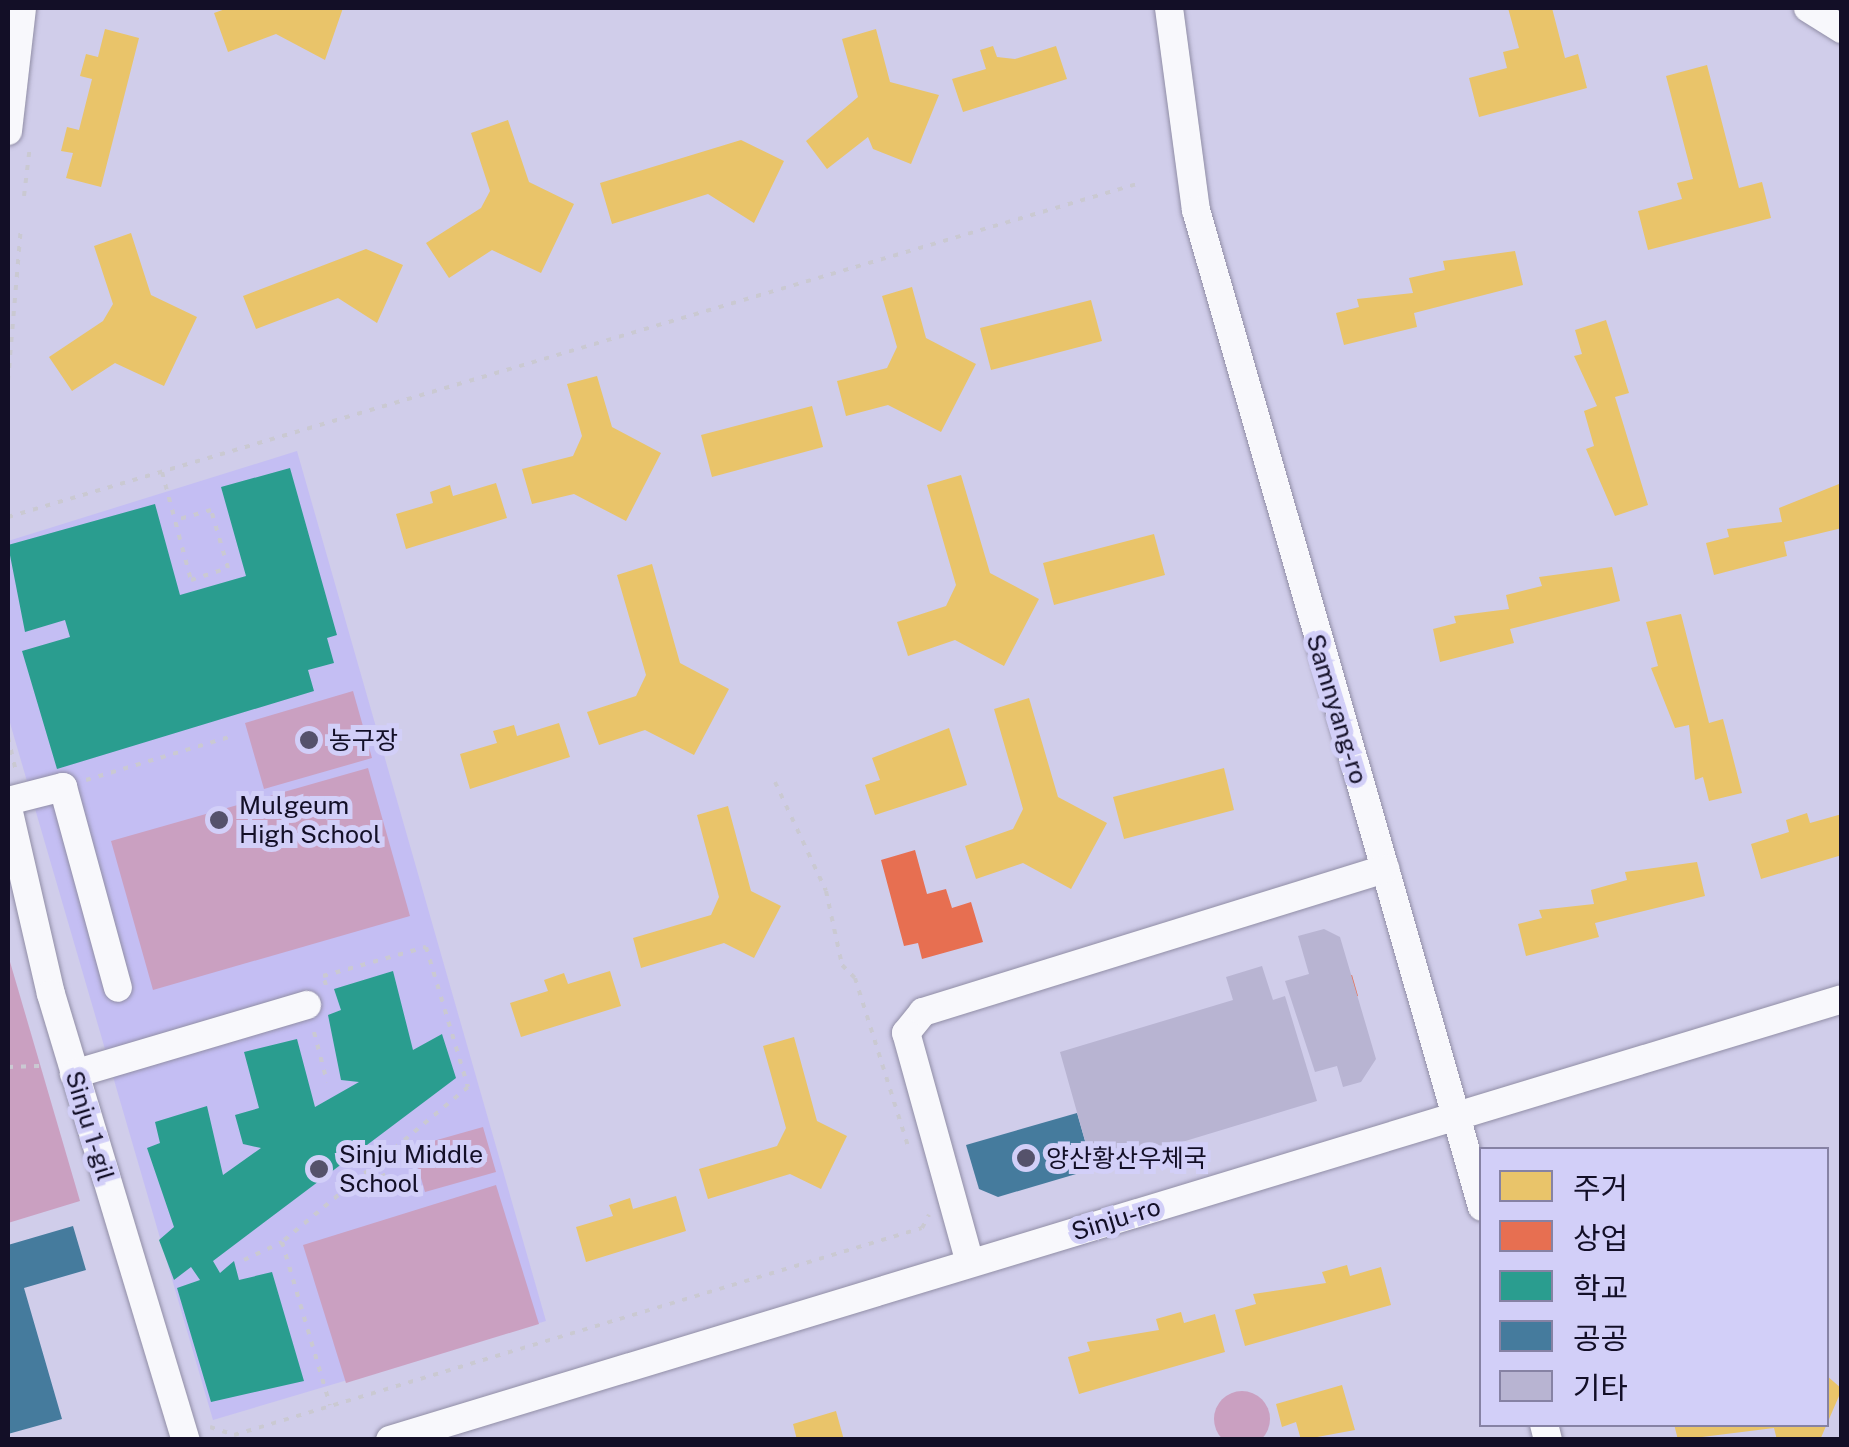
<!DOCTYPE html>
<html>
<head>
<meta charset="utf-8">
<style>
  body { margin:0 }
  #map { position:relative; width:1849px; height:1447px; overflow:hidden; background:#d0cdea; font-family:"Public Sans","Noto Sans KR",sans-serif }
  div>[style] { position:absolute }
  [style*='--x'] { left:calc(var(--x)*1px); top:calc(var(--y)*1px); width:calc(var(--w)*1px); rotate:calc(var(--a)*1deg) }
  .built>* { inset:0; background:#c4bef3 }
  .green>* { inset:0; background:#caa0c1 }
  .round { border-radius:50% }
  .homes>* { inset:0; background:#e9c46a }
  .shops>* { inset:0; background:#e76f51 }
  .schools>* { inset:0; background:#2a9d8f }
  .public>* { inset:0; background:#457b9d }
  .building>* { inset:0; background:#b8b4d2 }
  .path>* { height:4px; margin-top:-2px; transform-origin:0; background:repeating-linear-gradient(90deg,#cac9d2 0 5px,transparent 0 13px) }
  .roads { filter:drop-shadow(0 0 2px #918ea6) drop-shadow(0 0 2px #918ea6) }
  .minor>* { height:28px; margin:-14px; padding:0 14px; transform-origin:14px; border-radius:14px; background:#f8f8fc }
  .dots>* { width:28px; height:28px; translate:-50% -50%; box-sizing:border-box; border:5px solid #d2cff8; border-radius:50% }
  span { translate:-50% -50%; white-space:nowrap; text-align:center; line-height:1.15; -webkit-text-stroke:10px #d2cff8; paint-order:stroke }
  .street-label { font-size:25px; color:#130f27 }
  .poi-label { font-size:25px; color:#130f27 }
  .left { translate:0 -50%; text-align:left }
  .frame { position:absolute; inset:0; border:10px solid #130f27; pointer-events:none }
  .legend { position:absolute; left:1479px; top:1147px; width:350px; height:280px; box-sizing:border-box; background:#d2cff8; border:2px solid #8682a4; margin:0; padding:12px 18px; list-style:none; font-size:30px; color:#130f27 }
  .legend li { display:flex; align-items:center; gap:20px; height:50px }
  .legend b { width:50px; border:2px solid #8682a4 }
</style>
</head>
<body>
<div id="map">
  <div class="built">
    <div style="clip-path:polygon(297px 451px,546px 1321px,213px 1420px,8px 716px,8px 541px)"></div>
  </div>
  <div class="green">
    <div style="clip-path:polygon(353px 691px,372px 758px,264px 789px,245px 723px)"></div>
    <div style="clip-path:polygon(368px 768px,410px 916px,153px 990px,111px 841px)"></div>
    <div style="clip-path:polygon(8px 955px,80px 1201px,8px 1223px)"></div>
    <div style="clip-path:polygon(483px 1127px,496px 1172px,425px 1192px,412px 1147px)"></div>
    <div style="clip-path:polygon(496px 1185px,539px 1324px,346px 1383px,303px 1245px)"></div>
    <div class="round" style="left:1214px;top:1391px;width:56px;height:56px"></div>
  </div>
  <div class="homes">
    <div style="clip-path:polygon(228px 8px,343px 8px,325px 60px,276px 34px,228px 52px,214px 13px)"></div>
    <div style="clip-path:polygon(1508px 8px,1552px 8px,1565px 58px,1578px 54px,1587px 88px,1479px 117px,1469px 78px,1507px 68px,1503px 52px,1519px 48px)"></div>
    <div style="clip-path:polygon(105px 29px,139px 38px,101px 187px,66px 178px,73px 153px,61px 151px,67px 127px,79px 130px,92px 79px,80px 76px,86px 54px,98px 57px)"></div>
    <div style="clip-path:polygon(876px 29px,890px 82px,939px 95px,911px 164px,873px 149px,868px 137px,827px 169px,806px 141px,858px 97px,842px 39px)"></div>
    <div style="clip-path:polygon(993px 46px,997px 57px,1015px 59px,1056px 46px,1067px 79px,963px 112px,952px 79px,986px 69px,980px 50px)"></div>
    <div style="clip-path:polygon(1707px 65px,1739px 188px,1762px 182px,1771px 218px,1648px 250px,1638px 211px,1682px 199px,1677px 183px,1693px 179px,1666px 76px)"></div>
    <div style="clip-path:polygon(508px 120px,529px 182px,574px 204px,541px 273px,492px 250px,449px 278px,426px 243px,481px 208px,490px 191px,471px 133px)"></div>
    <div style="clip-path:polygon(741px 140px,784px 161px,754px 223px,708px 194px,612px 224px,600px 183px)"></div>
    <div style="clip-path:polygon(131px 233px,151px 295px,197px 317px,164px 386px,115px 363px,72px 391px,49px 357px,103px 321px,113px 304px,94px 246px)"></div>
    <div style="clip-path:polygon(366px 249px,403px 265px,377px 323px,338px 298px,256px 329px,243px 296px)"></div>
    <div style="clip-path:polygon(1515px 251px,1523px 285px,1414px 313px,1417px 327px,1344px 345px,1336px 313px,1359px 307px,1357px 299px,1413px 293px,1409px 278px,1445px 270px,1443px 261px)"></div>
    <div style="clip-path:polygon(912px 287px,926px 338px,976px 364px,941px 432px,888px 405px,846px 416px,837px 381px,887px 368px,897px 347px,882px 296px)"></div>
    <div style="clip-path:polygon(1091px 300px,1102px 341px,991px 370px,980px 328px)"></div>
    <div style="clip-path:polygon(1606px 320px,1629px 393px,1615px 397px,1648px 505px,1615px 516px,1586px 449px,1594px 446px,1584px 411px,1597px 406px,1574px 356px,1582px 354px,1575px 330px)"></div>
    <div style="clip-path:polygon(597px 376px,612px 427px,661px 453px,626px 521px,574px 494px,532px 504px,522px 469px,573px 456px,582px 436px,567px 384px)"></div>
    <div style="clip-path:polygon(812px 406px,823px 447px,712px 477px,701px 435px)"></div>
    <div style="clip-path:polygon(961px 475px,990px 573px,1039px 599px,1004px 666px,955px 640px,908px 656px,897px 622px,946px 606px,956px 585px,927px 485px)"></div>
    <div style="clip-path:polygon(496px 483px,507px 518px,406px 549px,396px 514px,433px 503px,430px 492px,450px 485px,453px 496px)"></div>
    <div style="clip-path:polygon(1839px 484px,1842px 528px,1784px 542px,1787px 556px,1714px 575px,1706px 543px,1729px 537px,1727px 529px,1782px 522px,1779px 508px)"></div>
    <div style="clip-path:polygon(1154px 534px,1165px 575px,1054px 605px,1043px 563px)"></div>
    <div style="clip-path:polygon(652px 564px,680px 663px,729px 689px,694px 755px,645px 730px,599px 745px,587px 712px,636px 696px,646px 675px,617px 575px)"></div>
    <div style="clip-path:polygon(1612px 567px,1620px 601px,1510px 629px,1514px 643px,1440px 662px,1433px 629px,1456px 623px,1454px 616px,1509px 609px,1506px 595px,1542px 586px,1539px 577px)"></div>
    <div style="clip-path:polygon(1681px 614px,1709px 723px,1723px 719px,1742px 793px,1709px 801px,1703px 777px,1695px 780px,1689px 725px,1675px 728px,1651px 668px,1658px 666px,1646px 622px)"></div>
    <div style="clip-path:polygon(1029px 698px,1058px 797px,1107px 823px,1071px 889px,1023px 863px,976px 879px,965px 846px,1013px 829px,1023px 809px,994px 709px)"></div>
    <div style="clip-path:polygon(559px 723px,570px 757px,470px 789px,460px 754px,497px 743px,493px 731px,514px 725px,517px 736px)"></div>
    <div style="clip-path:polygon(949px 728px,967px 785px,875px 815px,865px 785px,880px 780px,872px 758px)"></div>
    <div style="clip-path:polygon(1224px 768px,1234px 810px,1124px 839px,1113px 797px)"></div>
    <div style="clip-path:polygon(728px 806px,751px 891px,781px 906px,754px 958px,724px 943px,641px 968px,633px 938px,711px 915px,719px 897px,697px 815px)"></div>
    <div style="clip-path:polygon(1807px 813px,1810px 823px,1842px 814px,1842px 855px,1761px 879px,1751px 844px,1789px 832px,1786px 820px)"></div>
    <div style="clip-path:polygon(1697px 862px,1705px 896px,1595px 923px,1599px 937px,1526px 956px,1518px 924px,1542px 918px,1539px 910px,1594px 904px,1591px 890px,1627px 880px,1625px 872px)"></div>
    <div style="clip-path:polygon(610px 971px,621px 1006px,521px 1037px,510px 1003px,548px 991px,544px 980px,564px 973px,568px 984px)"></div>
    <div style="clip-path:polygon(794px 1037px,817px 1121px,847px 1136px,821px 1189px,790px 1174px,708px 1199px,699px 1169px,777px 1146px,786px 1128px,763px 1046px)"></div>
    <div style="clip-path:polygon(676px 1196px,686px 1231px,586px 1262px,576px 1227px,613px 1216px,609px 1205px,630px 1198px,633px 1209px)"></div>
    <div style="clip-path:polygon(1347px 1265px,1350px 1276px,1381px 1267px,1391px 1305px,1245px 1346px,1235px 1310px,1256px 1304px,1253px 1294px,1326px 1283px,1322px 1272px)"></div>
    <div style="clip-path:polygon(1181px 1312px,1184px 1323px,1215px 1314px,1225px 1352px,1079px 1394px,1068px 1357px,1090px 1351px,1087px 1342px,1159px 1330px,1156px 1319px)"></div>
    <div style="clip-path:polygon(1826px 1375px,1842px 1389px,1820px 1440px,1777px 1440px,1774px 1428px,1678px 1440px,1674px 1424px,1826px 1424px)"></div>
    <div style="clip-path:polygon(1342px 1385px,1355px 1430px,1301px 1440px,1296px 1422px,1282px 1427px,1276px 1404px)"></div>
    <div style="clip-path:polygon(836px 1411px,844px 1440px,797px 1440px,793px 1424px)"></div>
  </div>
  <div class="shops">
    <div style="clip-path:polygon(915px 850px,927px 894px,946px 889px,952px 908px,971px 902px,983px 942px,922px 959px,918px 943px,904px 946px,881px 860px)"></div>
    <div style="clip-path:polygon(1352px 975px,1358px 996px,1339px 1001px,1333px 979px)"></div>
    <div style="clip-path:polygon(1245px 1044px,1250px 1070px,1233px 1074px,1226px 1050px)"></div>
  </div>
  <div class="schools">
    <div style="clip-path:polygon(290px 468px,337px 635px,327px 638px,334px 663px,308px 670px,314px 691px,57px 769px,22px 651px,70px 637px,65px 620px,25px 632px,8px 545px,155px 504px,180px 595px,246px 576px,221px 487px)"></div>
    <div style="clip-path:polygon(393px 971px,413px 1050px,442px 1034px,456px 1078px,213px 1261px,220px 1273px,234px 1261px,239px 1280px,272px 1272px,304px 1381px,211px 1402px,177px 1288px,200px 1280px,191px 1267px,174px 1280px,159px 1240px,174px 1227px,147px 1148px,160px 1143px,155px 1122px,207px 1106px,223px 1175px,261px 1148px,243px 1144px,235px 1115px,259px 1108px,244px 1052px,297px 1039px,315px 1107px,359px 1082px,341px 1080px,328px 1015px,341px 1010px,334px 989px)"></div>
  </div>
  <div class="public">
    <div style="clip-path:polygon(1077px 1113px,1093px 1169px,998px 1197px,979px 1189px,966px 1145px)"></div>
    <div style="clip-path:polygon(73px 1226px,86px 1270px,24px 1288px,62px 1419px,8px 1434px,8px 1245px)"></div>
  </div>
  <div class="building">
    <div style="clip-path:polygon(1324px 929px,1340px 937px,1376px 1059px,1361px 1082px,1343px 1087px,1337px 1066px,1315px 1072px,1285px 981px,1309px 974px,1298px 936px)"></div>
    <div style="clip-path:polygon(1262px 966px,1273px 1000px,1285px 996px,1317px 1101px,1093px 1169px,1060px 1052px,1233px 1000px,1226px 977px)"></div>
  </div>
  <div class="path">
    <div style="--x:24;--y:196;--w:50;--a:-83.2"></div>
    <div style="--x:8;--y:381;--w:155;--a:-85.2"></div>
    <div style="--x:162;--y:472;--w:112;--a:75"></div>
    <div style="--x:191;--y:580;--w:39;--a:-18"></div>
    <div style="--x:228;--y:568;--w:60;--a:-106.3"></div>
    <div style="--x:211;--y:510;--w:37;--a:164"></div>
    <div style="--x:8;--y:517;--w:1180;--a:-16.44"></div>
    <div style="--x:8;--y:737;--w:35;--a:77"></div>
    <div style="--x:86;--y:780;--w:149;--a:-16.7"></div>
    <div style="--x:775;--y:782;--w:120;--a:64.9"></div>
    <div style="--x:826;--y:891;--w:76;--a:77.8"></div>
    <div style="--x:842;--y:965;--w:18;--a:45"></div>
    <div style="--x:855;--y:978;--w:179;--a:72.5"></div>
    <div style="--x:326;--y:985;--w:9;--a:-108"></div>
    <div style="--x:323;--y:976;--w:107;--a:-15.7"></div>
    <div style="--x:426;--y:947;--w:146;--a:73.3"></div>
    <div style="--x:468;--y:1087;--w:242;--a:140.2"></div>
    <div style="--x:282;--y:1242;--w:170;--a:73.6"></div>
    <div style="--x:314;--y:1032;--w:52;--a:75.4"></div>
    <div style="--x:8;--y:1067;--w:38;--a:-2"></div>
    <div style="--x:379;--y:1161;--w:24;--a:73"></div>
    <div style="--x:244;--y:1260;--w:42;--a:-25.3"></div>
    <div style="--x:210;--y:1427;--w:25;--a:18"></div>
    <div style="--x:234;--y:1435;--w:718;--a:-16.75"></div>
    <div style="--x:922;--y:1228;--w:15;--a:-62"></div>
  </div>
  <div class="roads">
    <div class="minor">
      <div style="--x:1169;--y:8;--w:204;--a:82.4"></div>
      <div style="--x:1196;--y:210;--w:1037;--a:73.99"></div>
      <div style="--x:1808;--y:8;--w:40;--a:32"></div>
      <div style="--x:8;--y:131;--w:124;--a:-83.5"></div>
      <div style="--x:8;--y:801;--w:57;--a:-14.3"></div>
      <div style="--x:63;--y:787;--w:208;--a:74.7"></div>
      <div style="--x:8;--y:808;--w:191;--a:77"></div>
      <div style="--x:51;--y:994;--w:466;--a:73.2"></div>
      <div style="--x:74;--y:1074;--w:243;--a:-16.5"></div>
      <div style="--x:970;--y:1263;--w:239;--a:-105.5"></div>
      <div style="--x:906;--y:1033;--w:27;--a:-51"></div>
      <div style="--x:923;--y:1012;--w:484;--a:-17.2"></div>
      <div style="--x:1544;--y:1424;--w:16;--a:76"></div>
      <div style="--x:390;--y:1440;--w:1517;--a:-16.89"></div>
    </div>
  </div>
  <div class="dots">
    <div style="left:309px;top:740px;background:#55526b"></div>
    <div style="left:219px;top:820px;background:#55526b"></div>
    <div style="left:1026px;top:1158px;background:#55526b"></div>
    <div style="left:319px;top:1169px;background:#55526b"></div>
  </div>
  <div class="street-label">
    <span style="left:1337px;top:709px;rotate:73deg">Samnyang-ro</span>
    <span style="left:90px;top:1126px;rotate:73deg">Sinju 1-gil</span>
    <span style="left:1116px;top:1219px;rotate:-17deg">Sinju-ro</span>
  </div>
  <div class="poi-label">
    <span class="left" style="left:329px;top:740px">농구장</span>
    <span class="left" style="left:239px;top:820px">Mulgeum<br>High School</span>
    <span class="left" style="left:339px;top:1169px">Sinju Middle<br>School</span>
    <span class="left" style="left:1046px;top:1158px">양산황산우체국</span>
  </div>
  <div class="frame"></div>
  <ul class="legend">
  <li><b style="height:28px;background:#e9c46a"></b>주거</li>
  <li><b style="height:28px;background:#e76f51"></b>상업</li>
  <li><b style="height:28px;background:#2a9d8f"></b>학교</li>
  <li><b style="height:28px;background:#457b9d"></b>공공</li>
  <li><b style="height:28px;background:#b8b4d2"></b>기타</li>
  </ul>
</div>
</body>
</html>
